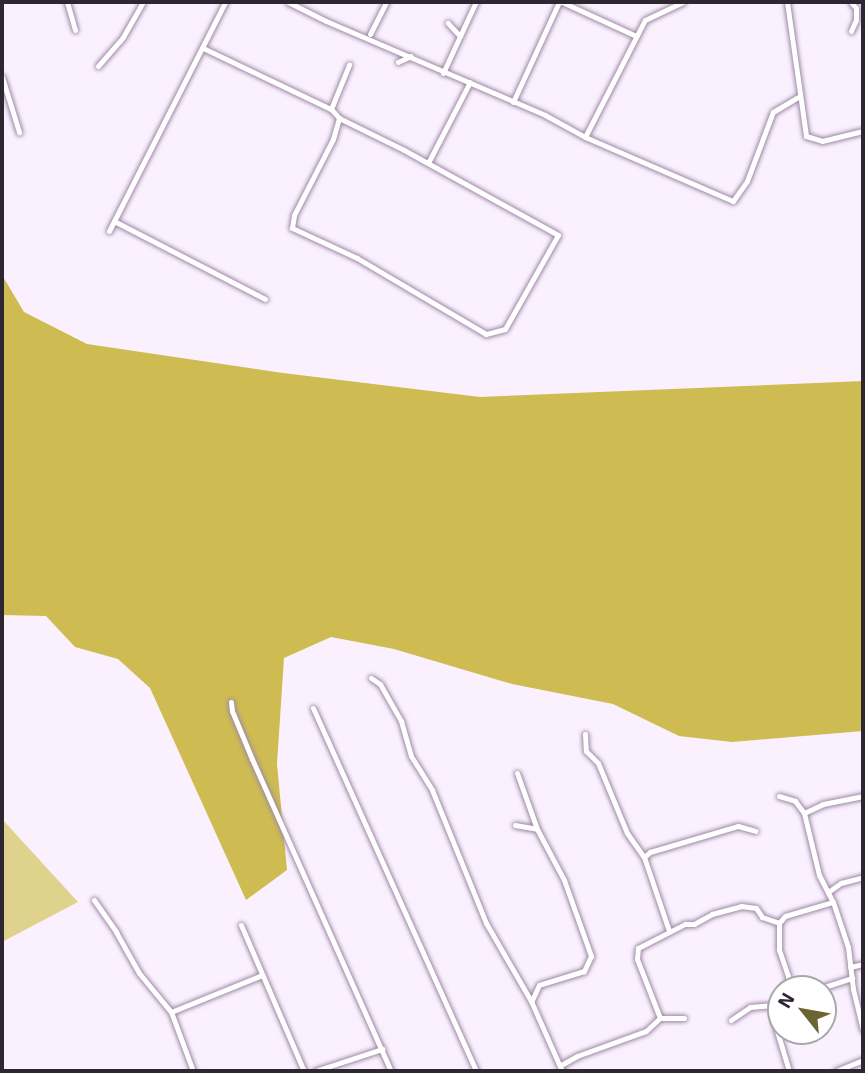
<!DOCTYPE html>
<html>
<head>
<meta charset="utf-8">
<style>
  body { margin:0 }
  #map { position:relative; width:865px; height:1073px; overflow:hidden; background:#fbf1fe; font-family:"Exo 2",sans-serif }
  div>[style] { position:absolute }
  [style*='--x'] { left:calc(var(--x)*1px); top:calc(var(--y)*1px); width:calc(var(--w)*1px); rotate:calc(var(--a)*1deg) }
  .green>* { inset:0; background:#ded28d }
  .forest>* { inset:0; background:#cebc52 }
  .roads { filter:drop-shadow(0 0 2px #9f89a5) drop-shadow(0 0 2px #9f89a5) }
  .minor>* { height:5px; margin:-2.5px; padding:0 2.5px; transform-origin:2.5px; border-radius:2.5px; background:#fff }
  span { translate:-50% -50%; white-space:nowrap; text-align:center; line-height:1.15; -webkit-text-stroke:5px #fff; paint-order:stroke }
  .frame { position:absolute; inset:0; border:4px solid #2e2631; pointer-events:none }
  .north { position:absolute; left:767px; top:975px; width:70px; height:70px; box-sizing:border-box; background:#fff; border:2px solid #aba8ad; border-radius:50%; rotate:301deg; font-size:19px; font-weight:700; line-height:28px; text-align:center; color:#2e2631 }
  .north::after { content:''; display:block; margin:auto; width:24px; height:32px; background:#6e6431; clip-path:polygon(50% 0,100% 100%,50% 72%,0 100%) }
</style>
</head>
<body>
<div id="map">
  <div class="green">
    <div style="clip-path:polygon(2px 819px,78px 902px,2px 942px)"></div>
  </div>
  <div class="forest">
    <div style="clip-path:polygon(2px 275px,24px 312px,87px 344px,283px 373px,480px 397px,863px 381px,863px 731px,732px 742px,679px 736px,613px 704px,512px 684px,394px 649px,331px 637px,284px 658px,277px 764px,287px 870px,246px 900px,150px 688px,118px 659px,75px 647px,46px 616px,2px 615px)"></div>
  </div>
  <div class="roads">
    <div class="minor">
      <div style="--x:67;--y:2;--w:29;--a:74"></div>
      <div style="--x:288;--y:2;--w:42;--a:26.6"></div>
      <div style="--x:326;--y:21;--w:238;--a:23.2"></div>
      <div style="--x:545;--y:115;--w:46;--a:28.8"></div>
      <div style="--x:585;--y:137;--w:161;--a:23.4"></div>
      <div style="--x:733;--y:201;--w:24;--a:-55"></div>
      <div style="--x:747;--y:181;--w:74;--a:-69.4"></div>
      <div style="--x:773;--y:112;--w:29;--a:-31"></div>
      <div style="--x:562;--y:2;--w:81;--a:24.7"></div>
      <div style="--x:787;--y:2;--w:135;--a:81.9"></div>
      <div style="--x:806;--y:136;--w:17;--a:17"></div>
      <div style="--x:822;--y:141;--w:42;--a:-13.7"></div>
      <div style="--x:851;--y:31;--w:12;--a:-66"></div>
      <div style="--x:856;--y:20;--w:12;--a:-90"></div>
      <div style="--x:856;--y:8;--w:8;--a:-130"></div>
      <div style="--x:370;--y:34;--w:36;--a:-63"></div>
      <div style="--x:460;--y:36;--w:38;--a:-65"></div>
      <div style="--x:203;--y:48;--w:142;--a:25.5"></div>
      <div style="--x:331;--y:109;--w:48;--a:-67.8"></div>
      <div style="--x:398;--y:62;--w:14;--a:-25"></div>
      <div style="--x:98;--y:66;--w:38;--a:-49"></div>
      <div style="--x:123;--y:37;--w:40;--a:-60.3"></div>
      <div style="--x:443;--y:73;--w:41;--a:-65.3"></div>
      <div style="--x:460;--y:36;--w:18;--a:-133"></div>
      <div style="--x:2;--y:77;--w:58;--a:72.8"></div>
      <div style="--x:513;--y:102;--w:110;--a:-65.3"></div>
      <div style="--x:331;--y:109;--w:12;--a:48"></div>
      <div style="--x:339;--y:118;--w:72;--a:26.2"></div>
      <div style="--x:404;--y:150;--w:176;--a:28.9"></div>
      <div style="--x:558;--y:235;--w:108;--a:119.4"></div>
      <div style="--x:505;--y:329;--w:20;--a:165"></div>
      <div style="--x:486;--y:334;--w:150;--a:-149.5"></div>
      <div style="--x:357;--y:258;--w:72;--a:-155.2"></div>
      <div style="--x:292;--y:228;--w:13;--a:-81"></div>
      <div style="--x:294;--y:215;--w:85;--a:-62.8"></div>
      <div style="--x:333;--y:139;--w:22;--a:-74"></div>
      <div style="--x:585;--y:137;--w:131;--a:-62.9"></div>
      <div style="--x:645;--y:20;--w:42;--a:-25.3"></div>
      <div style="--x:428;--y:163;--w:91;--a:-62.6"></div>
      <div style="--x:114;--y:221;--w:170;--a:27.3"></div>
      <div style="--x:109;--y:231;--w:257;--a:-63.1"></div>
      <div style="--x:371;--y:678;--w:11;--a:34"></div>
      <div style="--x:380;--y:684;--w:43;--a:60.4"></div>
      <div style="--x:401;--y:721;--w:36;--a:74"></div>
      <div style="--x:411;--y:756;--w:40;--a:58"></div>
      <div style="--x:432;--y:790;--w:144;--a:67.9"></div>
      <div style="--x:486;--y:923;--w:90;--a:60"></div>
      <div style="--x:531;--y:1001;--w:77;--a:66.1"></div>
      <div style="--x:231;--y:702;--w:9;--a:84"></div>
      <div style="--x:232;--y:711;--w:52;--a:67.4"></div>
      <div style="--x:252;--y:759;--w:342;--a:66"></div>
      <div style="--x:313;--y:708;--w:398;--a:65.8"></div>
      <div style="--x:585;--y:734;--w:17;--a:87"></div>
      <div style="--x:586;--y:751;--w:17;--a:45"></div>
      <div style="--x:598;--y:763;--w:76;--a:67.5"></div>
      <div style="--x:627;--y:833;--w:29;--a:55"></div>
      <div style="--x:644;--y:857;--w:78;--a:71.3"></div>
      <div style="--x:517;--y:773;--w:59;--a:70.3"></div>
      <div style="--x:537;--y:829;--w:58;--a:62.1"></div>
      <div style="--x:564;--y:880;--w:81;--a:70.4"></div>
      <div style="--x:591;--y:956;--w:17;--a:115"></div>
      <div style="--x:584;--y:971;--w:47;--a:162.7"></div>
      <div style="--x:539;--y:985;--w:17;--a:115"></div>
      <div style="--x:779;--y:796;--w:17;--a:17"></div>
      <div style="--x:795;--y:801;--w:15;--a:53"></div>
      <div style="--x:804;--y:813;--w:64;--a:76.4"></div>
      <div style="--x:819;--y:875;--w:30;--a:63"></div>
      <div style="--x:833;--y:902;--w:47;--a:71.6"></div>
      <div style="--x:848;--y:947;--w:42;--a:83.2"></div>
      <div style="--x:853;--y:989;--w:42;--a:76.3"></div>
      <div style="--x:804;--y:813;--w:21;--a:-25"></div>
      <div style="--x:823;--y:804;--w:41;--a:-11.3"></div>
      <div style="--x:515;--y:825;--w:22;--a:10"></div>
      <div style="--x:644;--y:857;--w:8;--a:-40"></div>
      <div style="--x:650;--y:852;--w:92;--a:-16.5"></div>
      <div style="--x:738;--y:826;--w:18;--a:16"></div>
      <div style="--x:828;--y:892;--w:16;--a:-35"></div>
      <div style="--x:841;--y:883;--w:23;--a:-15"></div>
      <div style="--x:94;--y:900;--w:39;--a:55"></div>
      <div style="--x:116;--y:932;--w:47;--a:60.7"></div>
      <div style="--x:139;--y:973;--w:50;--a:50.6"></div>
      <div style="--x:241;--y:925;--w:159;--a:66.7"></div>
      <div style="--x:850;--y:967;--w:13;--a:-13"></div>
      <div style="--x:788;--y:989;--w:13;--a:-90"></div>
      <div style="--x:788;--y:976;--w:28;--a:-109"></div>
      <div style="--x:779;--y:950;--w:27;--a:-90"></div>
      <div style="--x:779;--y:923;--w:9;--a:-49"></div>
      <div style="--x:785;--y:916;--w:50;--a:-16.3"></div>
      <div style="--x:818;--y:989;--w:36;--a:-18"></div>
      <div style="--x:781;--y:997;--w:11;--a:131"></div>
      <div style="--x:774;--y:1005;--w:16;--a:90"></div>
      <div style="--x:774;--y:1021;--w:52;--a:73.3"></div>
      <div style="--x:660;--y:1018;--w:63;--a:-111.3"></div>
      <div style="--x:637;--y:959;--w:11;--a:-85"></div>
      <div style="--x:638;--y:948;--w:53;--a:-27.1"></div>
      <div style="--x:685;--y:924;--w:9;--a:0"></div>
      <div style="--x:694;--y:924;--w:21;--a:-29"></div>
      <div style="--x:712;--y:914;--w:30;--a:-15"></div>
      <div style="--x:741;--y:906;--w:15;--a:8"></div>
      <div style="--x:756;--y:908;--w:11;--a:56"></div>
      <div style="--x:762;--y:917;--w:18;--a:19"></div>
      <div style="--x:660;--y:1018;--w:24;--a:0"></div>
      <div style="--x:731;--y:1020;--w:23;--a:-34"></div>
      <div style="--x:750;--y:1007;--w:24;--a:-5"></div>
      <div style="--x:561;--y:1065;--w:18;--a:-29"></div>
      <div style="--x:577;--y:1056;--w:73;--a:-19.9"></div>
      <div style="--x:646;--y:1031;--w:19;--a:-43"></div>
      <div style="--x:193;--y:1071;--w:63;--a:-110.4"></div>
      <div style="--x:171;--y:1012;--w:98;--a:-22.1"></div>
      <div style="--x:315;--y:1071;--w:71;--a:-18.2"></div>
      <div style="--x:836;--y:1071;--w:29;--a:-22"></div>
    </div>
  </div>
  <div class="frame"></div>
  <div class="north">N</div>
</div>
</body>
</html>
